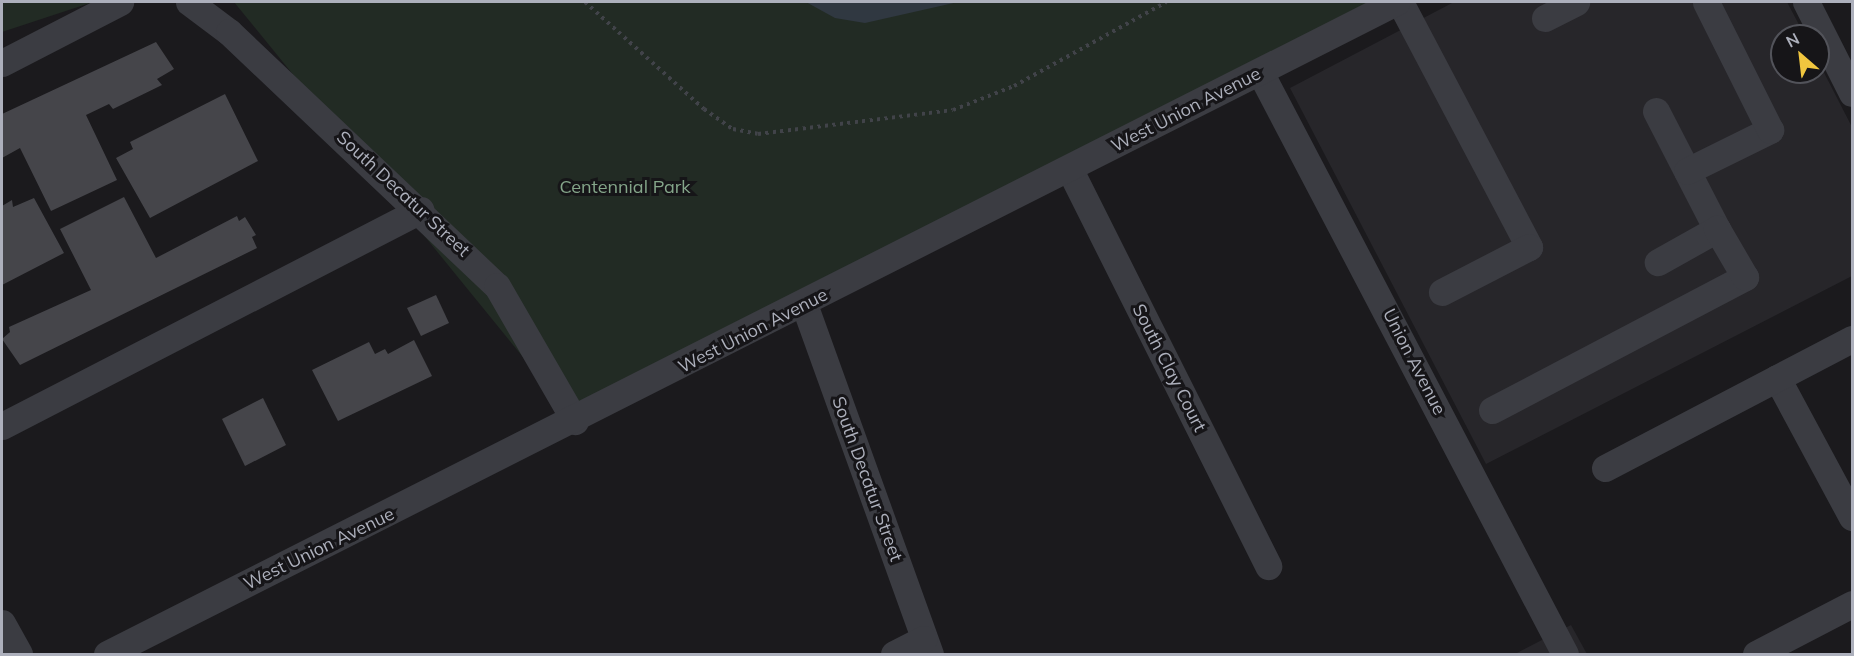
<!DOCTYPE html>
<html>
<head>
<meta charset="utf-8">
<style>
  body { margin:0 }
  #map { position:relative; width:1854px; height:656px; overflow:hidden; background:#1b1a1d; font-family:Mulish,sans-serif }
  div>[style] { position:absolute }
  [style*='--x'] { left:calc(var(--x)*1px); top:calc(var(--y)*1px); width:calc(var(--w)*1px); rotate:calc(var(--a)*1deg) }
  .built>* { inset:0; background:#27262a }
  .green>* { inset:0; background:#222b24 }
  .water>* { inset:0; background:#303841 }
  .building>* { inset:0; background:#45454a }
  .path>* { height:4px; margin-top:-2px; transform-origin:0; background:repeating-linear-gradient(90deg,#414349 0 3px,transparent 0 7.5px) }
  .minor>* { height:27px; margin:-13.5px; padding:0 13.5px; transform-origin:13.5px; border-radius:13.5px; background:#3b3c42 }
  span { translate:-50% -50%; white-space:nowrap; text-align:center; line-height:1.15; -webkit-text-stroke:6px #161518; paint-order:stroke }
  .street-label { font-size:18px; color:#adb0bc }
  .park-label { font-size:18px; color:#85a68a }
  .frame { position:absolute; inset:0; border:3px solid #adb0bc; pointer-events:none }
  .north { position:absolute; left:1770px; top:24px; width:60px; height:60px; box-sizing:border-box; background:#161518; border:2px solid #52535a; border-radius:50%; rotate:332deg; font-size:16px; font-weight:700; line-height:24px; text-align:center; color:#adb0bc }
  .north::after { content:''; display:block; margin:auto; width:21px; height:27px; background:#f0c63f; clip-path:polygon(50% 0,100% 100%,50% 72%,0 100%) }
</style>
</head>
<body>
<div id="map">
  <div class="built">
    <div style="clip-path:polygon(1454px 2px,1787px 2px,1805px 36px,1782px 36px,1782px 72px,1818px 72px,1818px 61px,1852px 127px,1852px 276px,1486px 464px,1290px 88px)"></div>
    <div style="clip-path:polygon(1571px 625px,1587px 654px,1515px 654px)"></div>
  </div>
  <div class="green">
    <div style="clip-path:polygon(2px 2px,93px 2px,2px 32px)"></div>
    <div style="clip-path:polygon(234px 2px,1396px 2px,575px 421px)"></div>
  </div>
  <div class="water">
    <div style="clip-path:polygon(806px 2px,958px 2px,865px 23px,835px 18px)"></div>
  </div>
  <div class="building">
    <div style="clip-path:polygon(156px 42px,174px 69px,157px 79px,162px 85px,113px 109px,109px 104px,86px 115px,117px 180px,51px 211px,20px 148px,2px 158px,2px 114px)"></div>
    <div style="clip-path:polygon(225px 94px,258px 161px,150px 218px,116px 158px,133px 149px,130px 142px)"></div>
    <div style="clip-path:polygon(124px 197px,156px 258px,237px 216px,239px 221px,245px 217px,256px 235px,252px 237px,257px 248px,20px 365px,2px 339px,10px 332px,9px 327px,91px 290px,60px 229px)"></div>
    <div style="clip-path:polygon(34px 198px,64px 253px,2px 285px,2px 206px,12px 200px,13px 207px)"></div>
    <div style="clip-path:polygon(436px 295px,449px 323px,421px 336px,407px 308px)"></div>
    <div style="clip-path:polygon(414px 340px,432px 376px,338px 421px,312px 370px,369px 342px,375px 354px,385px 349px,388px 354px)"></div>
    <div style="clip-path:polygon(263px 398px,286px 445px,245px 466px,222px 419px)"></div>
  </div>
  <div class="path">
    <div style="--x:585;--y:2;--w:160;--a:42"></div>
    <div style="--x:704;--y:109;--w:35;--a:35"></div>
    <div style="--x:733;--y:129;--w:25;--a:11"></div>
    <div style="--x:758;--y:134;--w:196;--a:-7"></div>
    <div style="--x:953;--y:110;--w:66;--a:-21.5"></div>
    <div style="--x:1014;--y:86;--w:174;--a:-28.9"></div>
  </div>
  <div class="minor">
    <div style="--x:189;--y:2;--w:50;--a:36.9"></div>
    <div style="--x:229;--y:32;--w:369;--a:43.5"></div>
    <div style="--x:497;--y:286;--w:156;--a:60"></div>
    <div style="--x:1400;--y:2;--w:277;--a:62.2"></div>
    <div style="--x:1529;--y:247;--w:98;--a:152.7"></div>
    <div style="--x:1806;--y:2;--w:102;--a:63.2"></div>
    <div style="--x:1545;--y:18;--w:35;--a:-27"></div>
    <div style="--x:2;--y:63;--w:133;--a:-27.3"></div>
    <div style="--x:1260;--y:72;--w:657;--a:62.34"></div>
    <div style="--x:1656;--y:111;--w:133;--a:62.7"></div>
    <div style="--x:1717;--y:229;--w:68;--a:150.8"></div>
    <div style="--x:1070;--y:170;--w:443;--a:63.4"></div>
    <div style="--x:1687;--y:171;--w:93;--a:-26.3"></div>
    <div style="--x:1770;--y:130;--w:143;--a:-116.6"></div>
    <div style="--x:804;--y:304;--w:372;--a:70.2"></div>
    <div style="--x:1777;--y:378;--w:158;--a:61.7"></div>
    <div style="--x:1492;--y:410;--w:286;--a:-27.7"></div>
    <div style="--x:1745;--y:277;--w:56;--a:-120.3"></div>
    <div style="--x:2;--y:426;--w:471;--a:-27.3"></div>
    <div style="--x:1605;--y:468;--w:279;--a:-27.6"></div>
    <div style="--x:2;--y:623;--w:35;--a:61"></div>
    <div style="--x:107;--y:654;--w:1445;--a:-26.83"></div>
    <div style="--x:894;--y:654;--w:33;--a:-27"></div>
    <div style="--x:1756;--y:654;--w:108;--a:-27.5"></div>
  </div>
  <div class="street-label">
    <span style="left:1186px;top:110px;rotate:-27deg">West Union Avenue</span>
    <span style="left:403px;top:194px;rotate:43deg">South Decatur Street</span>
    <span style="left:753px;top:331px;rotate:-27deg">West Union Avenue</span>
    <span style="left:1414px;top:362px;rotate:63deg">Union Avenue</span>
    <span style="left:1169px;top:368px;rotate:63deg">South Clay Court</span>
    <span style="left:867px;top:479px;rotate:70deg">South Decatur Street</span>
    <span style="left:319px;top:549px;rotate:-26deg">West Union Avenue</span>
  </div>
  <div class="park-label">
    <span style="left:625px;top:187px">Centennial Park</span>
  </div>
  <div class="frame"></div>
  <div class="north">N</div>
</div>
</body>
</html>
